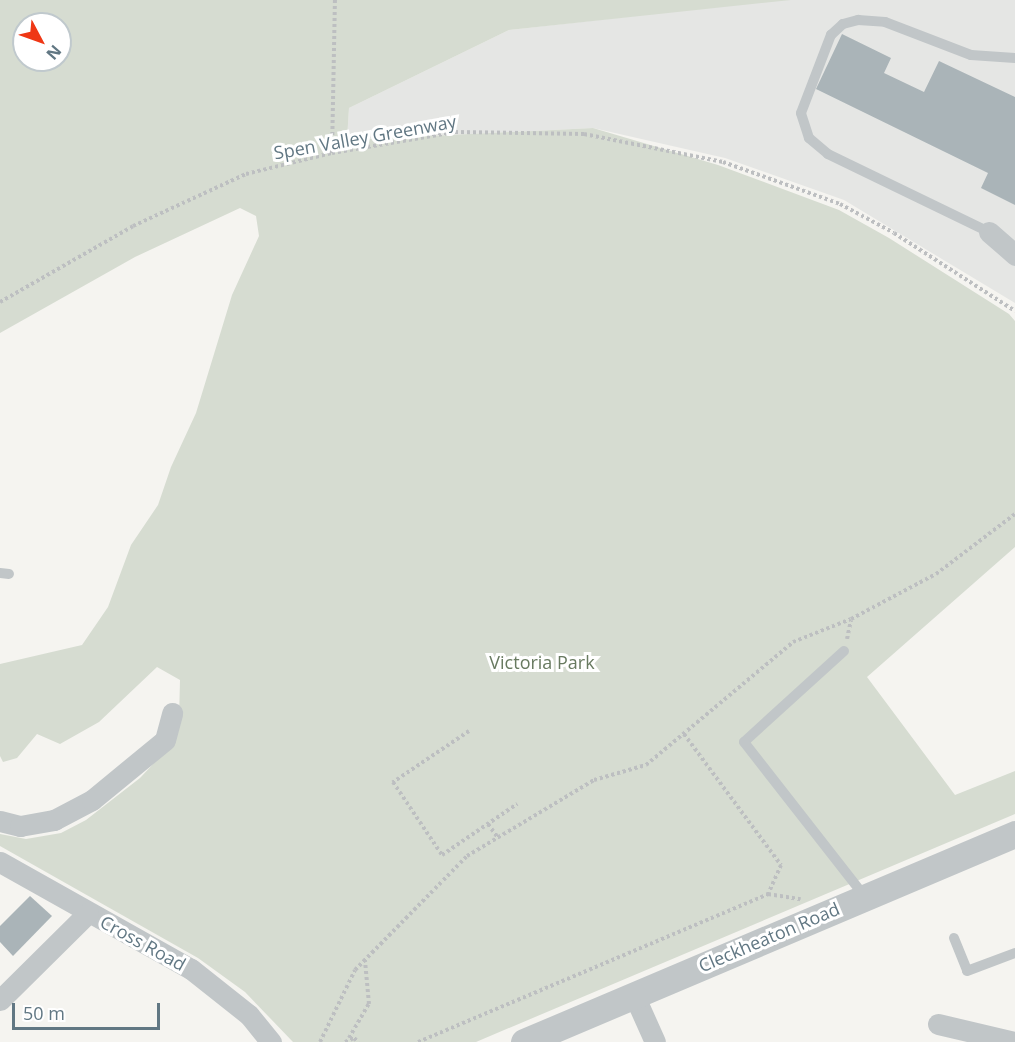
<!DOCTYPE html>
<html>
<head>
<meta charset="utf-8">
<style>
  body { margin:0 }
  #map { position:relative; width:1015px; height:1042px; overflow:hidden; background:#f5f4f0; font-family:"Open Sans",sans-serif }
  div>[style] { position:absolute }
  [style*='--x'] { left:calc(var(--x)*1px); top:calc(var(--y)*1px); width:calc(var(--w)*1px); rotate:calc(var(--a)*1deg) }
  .built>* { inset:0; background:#e5e6e4 }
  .green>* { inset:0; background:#d6dcd1 }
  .building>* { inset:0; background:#aab4b8 }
  .path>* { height:4px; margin-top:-2px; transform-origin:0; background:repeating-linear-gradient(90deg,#bdbfc1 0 3px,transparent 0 6px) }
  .service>* { height:10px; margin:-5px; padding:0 5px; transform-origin:5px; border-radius:5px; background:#c1c6c8 }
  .minor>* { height:21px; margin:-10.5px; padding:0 10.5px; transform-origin:10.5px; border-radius:10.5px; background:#c1c6c8 }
  .tertiary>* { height:27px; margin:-13.5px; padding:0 13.5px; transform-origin:13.5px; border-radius:13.5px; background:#c1c6c8 }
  span { translate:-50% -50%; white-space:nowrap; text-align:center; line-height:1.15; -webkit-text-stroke:6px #fff; paint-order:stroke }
  .street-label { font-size:18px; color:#617783 }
  .park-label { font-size:18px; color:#687a60 }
  .north { position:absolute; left:12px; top:12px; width:60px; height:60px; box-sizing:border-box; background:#fff; border:2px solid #c0c9cd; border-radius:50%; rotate:131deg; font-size:16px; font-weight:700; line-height:24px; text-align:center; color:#617783 }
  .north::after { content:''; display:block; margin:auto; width:21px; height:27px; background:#ef3715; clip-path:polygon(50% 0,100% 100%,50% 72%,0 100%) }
  .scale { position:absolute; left:12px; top:1003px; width:148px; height:27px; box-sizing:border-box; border:3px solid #617783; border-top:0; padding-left:8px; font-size:18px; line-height:21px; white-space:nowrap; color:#617783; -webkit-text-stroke:4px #fff; paint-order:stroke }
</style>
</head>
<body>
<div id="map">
  <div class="built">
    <div style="clip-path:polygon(777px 0,1015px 0,1015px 303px,844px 200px,725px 158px,593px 128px,347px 140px,349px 108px,509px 30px)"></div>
  </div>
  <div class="green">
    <div style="clip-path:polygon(evenodd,0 0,791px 0,509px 30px,349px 108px,347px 140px,593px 128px,718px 165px,839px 210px,889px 238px,1009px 314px,1015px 321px,1015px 547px,867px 677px,955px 795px,1015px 771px,1015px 814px,476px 1042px,293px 1042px,245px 992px,198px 958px,0 846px,0 834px,26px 839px,61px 833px,86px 820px,140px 778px,171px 745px,179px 719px,180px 680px,157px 667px,99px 722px,60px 744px,37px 734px,17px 758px,3px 762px,0 756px,0 664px,82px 645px,108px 607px,131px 545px,158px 505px,171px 467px,196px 413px,232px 295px,259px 236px,256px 216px,240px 208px,135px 257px,0 333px,0 0,24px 24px,60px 24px,60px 60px,24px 60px,24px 24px)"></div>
  </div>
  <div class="building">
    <div style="clip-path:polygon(842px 34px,891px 58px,884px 73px,924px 92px,939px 61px,1015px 97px,1015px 205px,981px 188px,988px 173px,816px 89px)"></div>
    <div style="clip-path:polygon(30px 896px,52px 916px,13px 956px,0 942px,0 926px)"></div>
  </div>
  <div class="path">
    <div style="--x:332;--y:153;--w:153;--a:-88.9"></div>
    <div style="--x:0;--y:302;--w:153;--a:-29.7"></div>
    <div style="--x:133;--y:226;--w:124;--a:-24.7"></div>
    <div style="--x:246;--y:174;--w:89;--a:-13.7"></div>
    <div style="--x:332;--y:153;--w:125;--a:-9.7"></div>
    <div style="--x:455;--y:132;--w:129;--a:0.9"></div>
    <div style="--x:584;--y:134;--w:142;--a:11.4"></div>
    <div style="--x:723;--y:162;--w:124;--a:19.7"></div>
    <div style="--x:840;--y:204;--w:61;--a:28.2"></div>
    <div style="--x:894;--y:233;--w:144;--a:32.8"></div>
    <div style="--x:847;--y:639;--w:19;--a:-78"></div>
    <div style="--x:469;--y:731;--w:92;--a:146.1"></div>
    <div style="--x:393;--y:782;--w:88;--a:56.1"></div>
    <div style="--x:442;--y:855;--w:91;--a:-34.2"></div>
    <div style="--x:684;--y:734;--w:163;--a:53.5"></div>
    <div style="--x:781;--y:865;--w:32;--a:114"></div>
    <div style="--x:488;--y:824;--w:17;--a:54"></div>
    <div style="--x:349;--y:1038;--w:39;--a:-60"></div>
    <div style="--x:369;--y:1004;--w:43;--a:-95.3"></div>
    <div style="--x:320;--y:1042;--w:80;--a:-64.1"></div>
    <div style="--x:355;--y:970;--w:160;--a:-45.5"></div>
    <div style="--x:467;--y:856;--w:148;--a:-30.9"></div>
    <div style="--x:594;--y:780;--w:54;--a:-16.1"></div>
    <div style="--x:646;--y:765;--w:192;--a:-39.9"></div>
    <div style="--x:793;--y:642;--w:62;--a:-21.6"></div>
    <div style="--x:851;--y:619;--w:96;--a:-27.9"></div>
    <div style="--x:936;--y:574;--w:99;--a:-37.2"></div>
    <div style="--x:345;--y:1042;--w:10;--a:-24"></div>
    <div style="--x:354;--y:1038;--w:6;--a:45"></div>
    <div style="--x:418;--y:1042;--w:380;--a:-22.9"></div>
    <div style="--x:768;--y:894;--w:33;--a:9"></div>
  </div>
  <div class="service">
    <div style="--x:989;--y:232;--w:179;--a:-154.2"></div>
    <div style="--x:828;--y:154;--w:25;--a:-140"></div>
    <div style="--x:809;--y:138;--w:26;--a:-108"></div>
    <div style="--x:801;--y:113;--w:84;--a:-69"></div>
    <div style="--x:831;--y:35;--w:16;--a:-43"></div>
    <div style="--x:843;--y:24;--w:16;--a:-15"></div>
    <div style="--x:858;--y:20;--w:27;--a:4"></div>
    <div style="--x:885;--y:22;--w:92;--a:21"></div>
    <div style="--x:971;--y:55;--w:44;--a:3.9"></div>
    <div style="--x:0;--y:573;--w:9;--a:6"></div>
    <div style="--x:844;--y:651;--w:135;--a:137.7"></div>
    <div style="--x:744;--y:742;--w:197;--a:52"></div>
    <div style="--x:954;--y:938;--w:35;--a:68"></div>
    <div style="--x:967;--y:971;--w:51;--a:-20.6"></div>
  </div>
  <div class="minor">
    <div style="--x:989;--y:232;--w:35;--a:41"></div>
    <div style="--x:0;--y:821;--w:21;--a:14"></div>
    <div style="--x:20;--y:826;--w:35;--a:-10"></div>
    <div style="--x:54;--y:820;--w:43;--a:-27.8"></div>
    <div style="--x:92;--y:800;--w:94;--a:-39.4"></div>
    <div style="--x:165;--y:740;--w:28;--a:-75"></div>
    <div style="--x:0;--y:862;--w:219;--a:29.3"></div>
    <div style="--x:191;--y:969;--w:74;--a:38.4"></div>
    <div style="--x:249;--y:1015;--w:35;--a:51"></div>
    <div style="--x:634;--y:995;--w:51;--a:65.9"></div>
    <div style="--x:0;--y:1000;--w:124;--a:-44.7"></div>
    <div style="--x:938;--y:1024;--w:79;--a:13.2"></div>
  </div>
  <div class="tertiary">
    <div style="--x:524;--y:1042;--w:533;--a:-22.96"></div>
  </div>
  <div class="street-label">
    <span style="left:365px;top:137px;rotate:-10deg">Spen Valley Greenway</span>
    <span style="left:769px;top:937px;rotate:-23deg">Cleckheaton Road</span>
    <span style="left:143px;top:943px;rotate:29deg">Cross Road</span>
  </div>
  <div class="park-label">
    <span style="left:542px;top:662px">Victoria Park</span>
  </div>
  <div class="north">N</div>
  <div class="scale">50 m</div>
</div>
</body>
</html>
